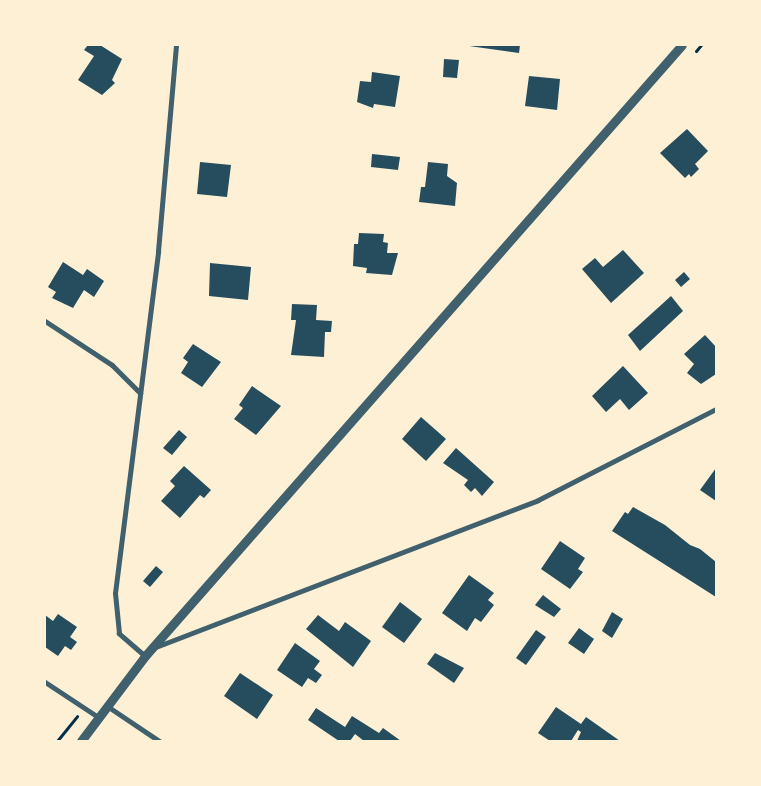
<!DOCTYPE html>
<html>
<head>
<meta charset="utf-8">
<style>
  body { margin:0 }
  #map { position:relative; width:761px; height:786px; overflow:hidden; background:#fdf0d5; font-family:Barlow,sans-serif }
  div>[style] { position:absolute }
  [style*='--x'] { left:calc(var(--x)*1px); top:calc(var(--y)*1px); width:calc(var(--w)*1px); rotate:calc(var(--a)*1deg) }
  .building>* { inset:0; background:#264d5e }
  .path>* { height:3px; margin:-1.5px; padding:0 1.5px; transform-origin:1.5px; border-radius:1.5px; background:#003049 }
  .minor>* { height:5px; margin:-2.5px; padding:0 2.5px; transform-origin:2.5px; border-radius:2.5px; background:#3f606c }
  .tertiary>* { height:9px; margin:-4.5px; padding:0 4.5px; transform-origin:4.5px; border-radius:4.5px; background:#3f606c }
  span { translate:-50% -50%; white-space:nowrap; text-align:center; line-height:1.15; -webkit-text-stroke:5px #fdf0d5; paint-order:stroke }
  .frame { position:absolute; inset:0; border:46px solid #fdf0d5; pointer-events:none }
</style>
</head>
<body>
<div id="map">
  <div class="building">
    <div style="clip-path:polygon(88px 45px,100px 45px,122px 59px,112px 80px,115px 83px,102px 95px,78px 80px,94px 56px,84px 50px)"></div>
    <div style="clip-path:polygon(462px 45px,520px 45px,519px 53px)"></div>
    <div style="clip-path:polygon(444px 59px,459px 60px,457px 78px,443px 77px)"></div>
    <div style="clip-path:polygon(372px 72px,400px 76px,395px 107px,374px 104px,373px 108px,357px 102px,360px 81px,371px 82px)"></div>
    <div style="clip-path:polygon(529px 76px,560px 79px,557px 110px,525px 106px)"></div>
    <div style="clip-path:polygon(687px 129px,708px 151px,695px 164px,699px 169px,691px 177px,689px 174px,685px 178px,660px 153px)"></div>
    <div style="clip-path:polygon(372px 154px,400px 157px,398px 170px,371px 167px)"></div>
    <div style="clip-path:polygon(200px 162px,231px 165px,227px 197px,197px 194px)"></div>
    <div style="clip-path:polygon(428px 162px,448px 164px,447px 176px,457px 183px,455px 206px,419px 202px,421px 187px,425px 187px)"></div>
    <div style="clip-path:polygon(359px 233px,384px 234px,383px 242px,388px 243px,387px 253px,398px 253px,392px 275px,366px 273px,367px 268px,353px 266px,354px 244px,358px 244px)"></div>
    <div style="clip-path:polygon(623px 250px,644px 273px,611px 303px,582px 269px,595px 258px,603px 267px)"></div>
    <div style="clip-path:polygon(63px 262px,83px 275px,87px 269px,104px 281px,94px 297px,84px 290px,73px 308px,52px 298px,56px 292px,48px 287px)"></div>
    <div style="clip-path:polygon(210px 263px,251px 267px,248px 300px,209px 296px)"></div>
    <div style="clip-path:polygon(684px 272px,690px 279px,681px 287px,675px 280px)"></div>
    <div style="clip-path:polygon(671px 296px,683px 311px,640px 351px,628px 335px)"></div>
    <div style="clip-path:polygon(292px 304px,317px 305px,316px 320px,332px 321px,331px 332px,325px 332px,324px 357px,291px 355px,296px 320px,291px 320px)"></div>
    <div style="clip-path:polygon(705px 335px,716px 347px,716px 374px,701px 384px,687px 373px,694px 364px,684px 354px)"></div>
    <div style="clip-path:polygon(193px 344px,221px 362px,202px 387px,181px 373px,188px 362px,183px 358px)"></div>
    <div style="clip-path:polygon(623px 366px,648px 393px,629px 410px,620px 399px,606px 412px,592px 396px)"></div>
    <div style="clip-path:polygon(252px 386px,281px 406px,256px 435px,234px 419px,243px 408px,239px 405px)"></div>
    <div style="clip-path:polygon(421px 417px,446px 439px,426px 461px,402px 439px)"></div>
    <div style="clip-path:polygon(179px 430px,187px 437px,172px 455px,163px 448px)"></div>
    <div style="clip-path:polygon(456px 448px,494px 482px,482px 496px,475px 488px,471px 492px,464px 485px,468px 480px,443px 463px)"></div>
    <div style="clip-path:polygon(184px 466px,211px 490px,204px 498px,200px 495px,180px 518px,161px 501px,175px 486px,170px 481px)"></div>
    <div style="clip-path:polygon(716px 468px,716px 501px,700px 490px)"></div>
    <div style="clip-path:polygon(633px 507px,665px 525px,690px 545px,700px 549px,716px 562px,716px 597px,612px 531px,625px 512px,628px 514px)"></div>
    <div style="clip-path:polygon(560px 541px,585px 558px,578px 569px,583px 572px,570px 589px,541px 569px)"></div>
    <div style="clip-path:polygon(156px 566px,163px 572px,150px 587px,143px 581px)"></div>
    <div style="clip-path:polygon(469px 575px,494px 593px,488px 600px,494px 605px,481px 622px,475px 618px,467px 631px,442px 613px)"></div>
    <div style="clip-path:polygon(543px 595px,561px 609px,554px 617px,535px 605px)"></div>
    <div style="clip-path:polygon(400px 602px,422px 619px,404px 643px,382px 627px)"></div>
    <div style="clip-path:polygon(612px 612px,623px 619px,612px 638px,602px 631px)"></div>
    <div style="clip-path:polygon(58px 614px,77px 627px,70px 637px,77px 642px,71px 650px,65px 646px,58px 656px,45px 647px,45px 615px,53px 621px)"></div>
    <div style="clip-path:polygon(318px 615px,339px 631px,345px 622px,371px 641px,353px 667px,306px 629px)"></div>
    <div style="clip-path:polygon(579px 628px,594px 639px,584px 654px,568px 643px)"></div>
    <div style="clip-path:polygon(536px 630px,546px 637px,526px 665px,516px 658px)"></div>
    <div style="clip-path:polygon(295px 643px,320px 661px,314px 669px,322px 675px,316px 683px,308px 678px,302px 687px,277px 670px)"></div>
    <div style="clip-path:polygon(435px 653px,464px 668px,454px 683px,427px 664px)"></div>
    <div style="clip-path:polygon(240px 673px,273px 695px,257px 719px,224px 696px)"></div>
    <div style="clip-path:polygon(556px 707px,581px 724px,586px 717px,620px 741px,577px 741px,581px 732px,578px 730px,571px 741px,550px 741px,538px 733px)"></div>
    <div style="clip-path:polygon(316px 708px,345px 727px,352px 716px,379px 733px,383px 728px,401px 741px,364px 741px,355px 734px,350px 741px,339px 741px,308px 720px)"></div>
  </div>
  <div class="path">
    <div style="--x:696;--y:51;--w:8;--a:-50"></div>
    <div style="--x:57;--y:741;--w:32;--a:-51"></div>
  </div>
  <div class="minor">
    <div style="--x:45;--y:321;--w:80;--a:33.3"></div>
    <div style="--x:112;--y:365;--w:40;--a:45"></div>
    <div style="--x:153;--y:648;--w:412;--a:-21"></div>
    <div style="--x:538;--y:500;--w:200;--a:-27.1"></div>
    <div style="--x:145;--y:656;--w:35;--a:-139"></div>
    <div style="--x:119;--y:633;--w:40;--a:-95.7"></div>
    <div style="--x:115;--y:593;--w:345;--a:-82.8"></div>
    <div style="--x:158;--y:251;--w:207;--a:-85"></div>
    <div style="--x:45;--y:682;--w:64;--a:33.4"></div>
    <div style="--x:107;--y:706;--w:63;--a:33.9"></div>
  </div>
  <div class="tertiary">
    <div style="--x:81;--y:741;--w:106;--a:-53"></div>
    <div style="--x:145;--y:656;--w:813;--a:-48.69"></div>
  </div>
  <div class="frame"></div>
</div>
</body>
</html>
